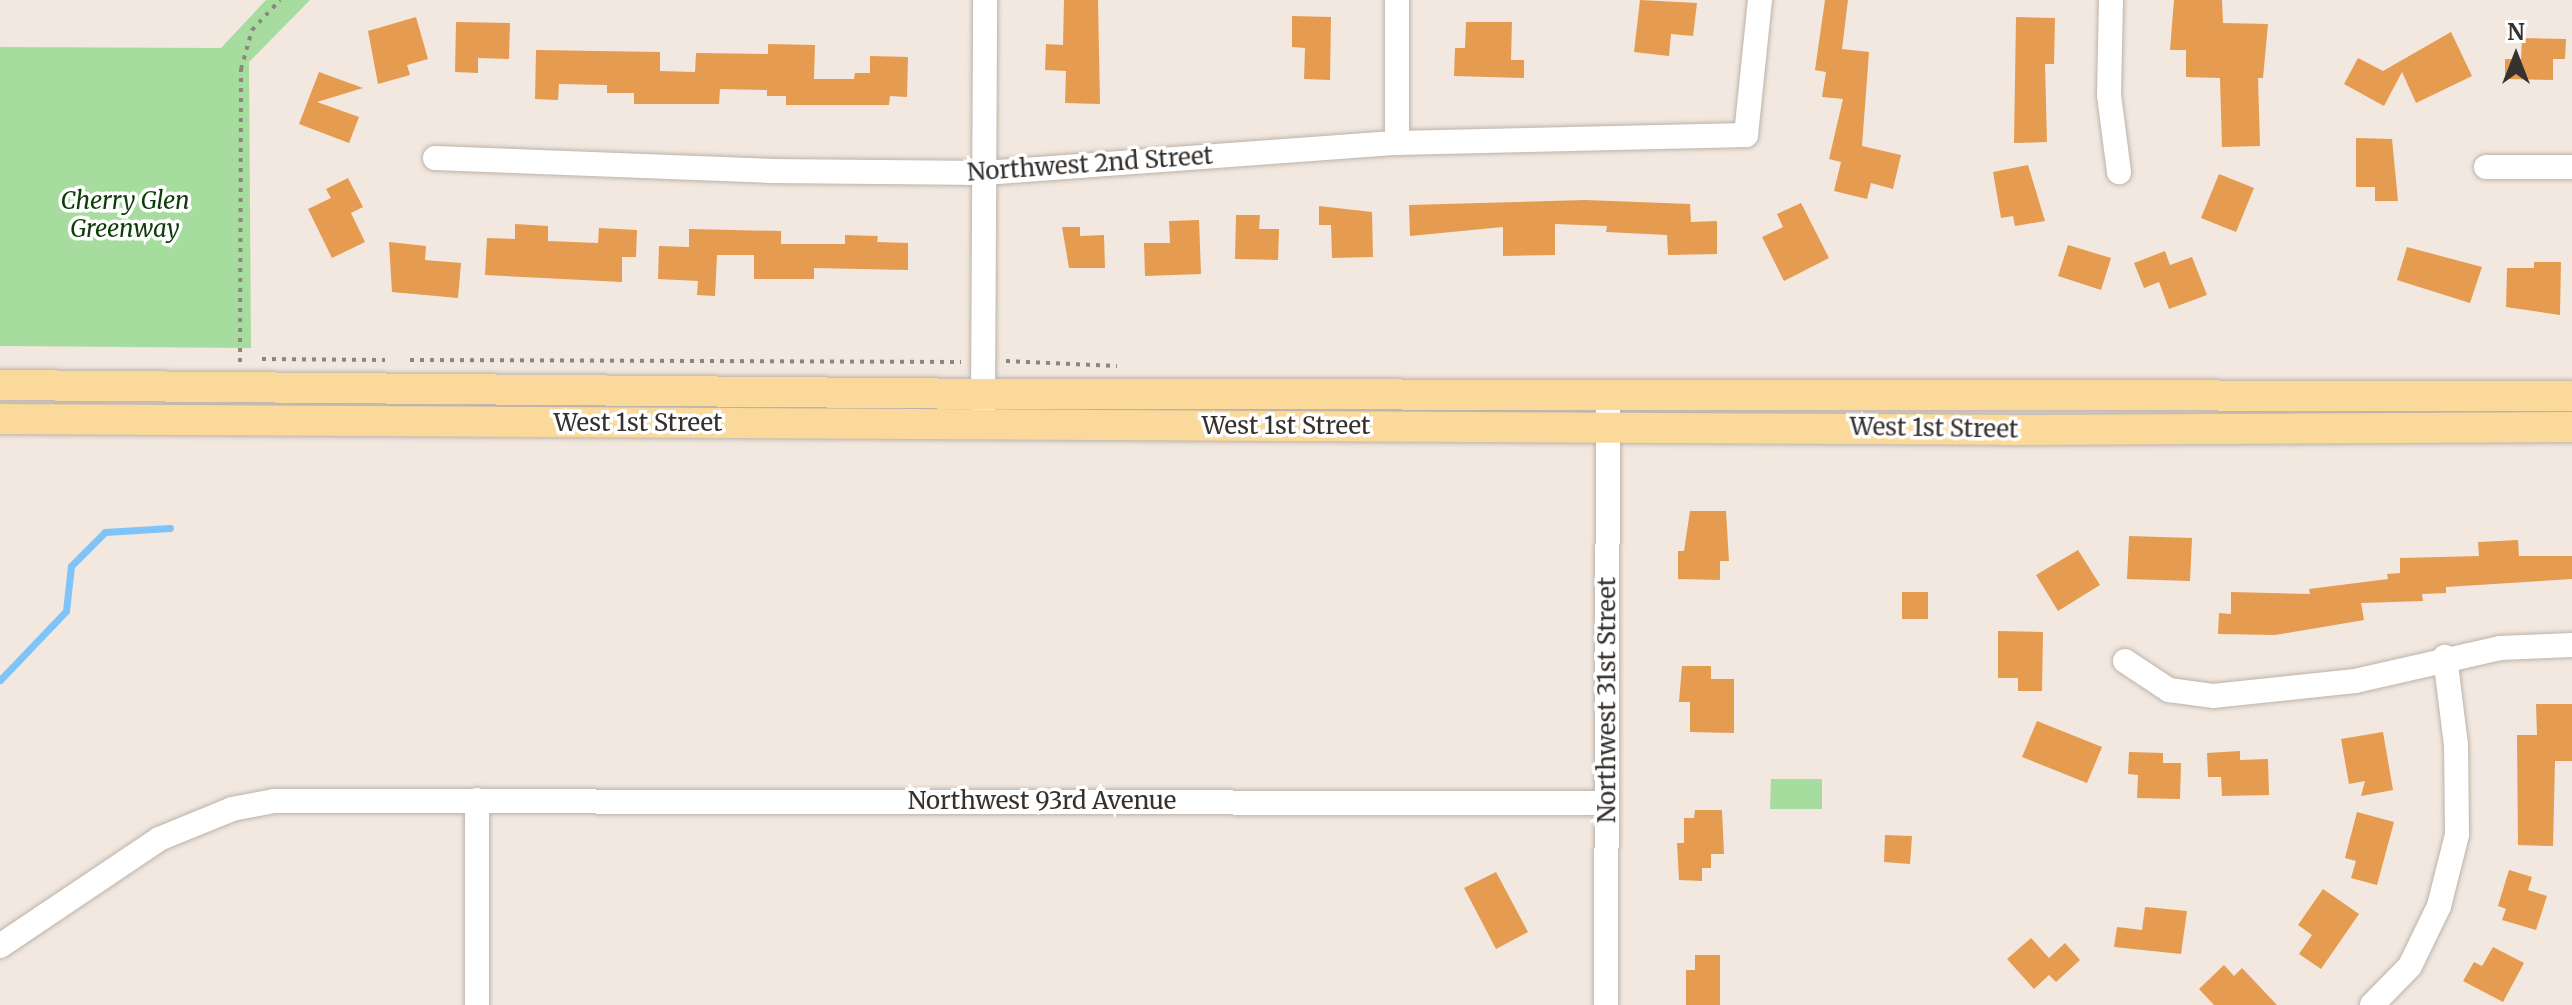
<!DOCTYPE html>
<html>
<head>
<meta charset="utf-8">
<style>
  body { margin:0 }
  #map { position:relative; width:2572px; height:1005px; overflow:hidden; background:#f2e8df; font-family:Merriweather,serif }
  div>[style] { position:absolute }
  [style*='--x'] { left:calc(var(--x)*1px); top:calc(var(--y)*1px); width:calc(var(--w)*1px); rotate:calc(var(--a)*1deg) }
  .green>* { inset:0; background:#a6dd9f }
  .stream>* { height:7px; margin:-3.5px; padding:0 3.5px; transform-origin:3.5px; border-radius:3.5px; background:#7fc4f8 }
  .building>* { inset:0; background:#e59b50 }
  .path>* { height:4px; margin-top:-2px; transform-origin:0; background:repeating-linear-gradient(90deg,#8d8680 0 4px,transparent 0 10px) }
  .roads { filter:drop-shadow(0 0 2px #bcb2aa) drop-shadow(0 0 2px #bcb2aa) }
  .minor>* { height:24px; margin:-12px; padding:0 12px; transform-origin:12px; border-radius:12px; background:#fff }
  .major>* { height:30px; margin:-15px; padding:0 15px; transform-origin:15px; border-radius:15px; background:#fbd99b }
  span { translate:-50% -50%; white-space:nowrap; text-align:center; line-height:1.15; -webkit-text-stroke:7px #fff; paint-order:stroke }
  .street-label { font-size:24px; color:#35312e }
  .park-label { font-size:24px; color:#0e3d09; font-style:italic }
  .north { position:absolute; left:2476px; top:16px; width:80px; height:80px; -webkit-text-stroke:6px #fff; paint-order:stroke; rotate:0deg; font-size:22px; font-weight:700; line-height:32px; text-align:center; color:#35312e }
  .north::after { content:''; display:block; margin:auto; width:28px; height:36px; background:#35312e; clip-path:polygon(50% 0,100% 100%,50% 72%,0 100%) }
</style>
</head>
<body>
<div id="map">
  <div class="green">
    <div style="clip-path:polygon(266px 0,310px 0,249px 62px,251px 348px,0 346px,0 47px,221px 48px)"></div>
    <div style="clip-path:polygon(1771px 779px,1822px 779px,1822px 809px,1770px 809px)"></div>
  </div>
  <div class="stream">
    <div style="--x:0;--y:680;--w:95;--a:-46.3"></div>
    <div style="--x:66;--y:611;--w:45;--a:-83.7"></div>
    <div style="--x:71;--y:566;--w:48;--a:-45"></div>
    <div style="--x:105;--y:532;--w:65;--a:-3.5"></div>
  </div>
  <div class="building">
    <div style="clip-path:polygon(1064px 0,1098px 0,1100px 104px,1065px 103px,1066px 71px,1045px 70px,1046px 44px,1063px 45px)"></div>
    <div style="clip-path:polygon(1640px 0,1697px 3px,1693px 36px,1671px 34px,1669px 56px,1634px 52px)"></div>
    <div style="clip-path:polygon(1825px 0,1848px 0,1842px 49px,1869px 52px,1862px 146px,1901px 155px,1893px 189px,1871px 183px,1867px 199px,1834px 191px,1841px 162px,1829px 159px,1843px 99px,1822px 97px,1826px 72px,1815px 70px)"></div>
    <div style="clip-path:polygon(2174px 0,2222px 0,2223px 23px,2268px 24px,2263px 78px,2258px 78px,2260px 146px,2222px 147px,2220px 78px,2186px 77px,2186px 50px,2170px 50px)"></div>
    <div style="clip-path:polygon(1292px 16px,1331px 17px,1330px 80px,1304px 79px,1305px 48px,1292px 47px)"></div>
    <div style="clip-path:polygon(416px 17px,428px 59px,407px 65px,410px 75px,378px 84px,368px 31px)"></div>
    <div style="clip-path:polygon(2016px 17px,2055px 18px,2054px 64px,2045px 64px,2047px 142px,2014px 143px)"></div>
    <div style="clip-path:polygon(456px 22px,510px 23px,509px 59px,478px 58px,478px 73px,455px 72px)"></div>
    <div style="clip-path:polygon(1466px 22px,1512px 22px,1511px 60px,1524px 60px,1524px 78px,1454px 76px,1455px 48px,1465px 48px)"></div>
    <div style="clip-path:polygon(2451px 32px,2472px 76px,2416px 103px,2402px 72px,2384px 106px,2344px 84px,2358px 58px,2383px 71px)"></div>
    <div style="clip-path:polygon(2522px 38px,2566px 39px,2565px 59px,2553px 59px,2553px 80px,2505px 79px,2505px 59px,2521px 59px)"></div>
    <div style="clip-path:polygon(768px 44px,815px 45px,814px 79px,854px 79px,855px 73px,870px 73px,870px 56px,908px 57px,907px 97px,890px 96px,889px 105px,786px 105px,786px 96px,767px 96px,767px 90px,720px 89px,719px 104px,634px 104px,634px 93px,607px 93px,607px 85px,559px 84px,558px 100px,535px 99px,536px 50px,660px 52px,660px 71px,695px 72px,696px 53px,768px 54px)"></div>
    <div style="clip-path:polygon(319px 72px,363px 88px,317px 102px,359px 117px,349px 143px,299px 124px)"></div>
    <div style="clip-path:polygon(2356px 138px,2392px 139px,2398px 201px,2375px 201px,2375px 187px,2356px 187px)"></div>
    <div style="clip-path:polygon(2028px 165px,2045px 221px,2015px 226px,2013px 216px,2001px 218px,1993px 172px)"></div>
    <div style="clip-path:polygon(2219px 174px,2254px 188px,2236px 232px,2201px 218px)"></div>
    <div style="clip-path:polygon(348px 178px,363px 207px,351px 213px,365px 242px,332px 258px,308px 209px,331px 198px,326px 189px)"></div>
    <div style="clip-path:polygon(1585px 200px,1690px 204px,1691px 222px,1717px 221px,1717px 254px,1668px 255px,1667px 235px,1606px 232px,1607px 226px,1555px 224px,1555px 255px,1503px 256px,1503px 227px,1410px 236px,1409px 205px)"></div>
    <div style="clip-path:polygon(1801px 203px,1829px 258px,1784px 281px,1762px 237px,1783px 227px,1777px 214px)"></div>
    <div style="clip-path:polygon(1319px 206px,1372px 212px,1373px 257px,1332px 258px,1331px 225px,1319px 225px)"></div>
    <div style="clip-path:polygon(1236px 215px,1260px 215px,1259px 229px,1279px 229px,1278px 260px,1235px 259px)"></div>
    <div style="clip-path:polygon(1199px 220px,1201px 274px,1145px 276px,1144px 243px,1170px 243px,1169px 221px)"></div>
    <div style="clip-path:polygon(515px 224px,548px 226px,548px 241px,598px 243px,599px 228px,637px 230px,636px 257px,622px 257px,622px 282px,485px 275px,487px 238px,515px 239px)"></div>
    <div style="clip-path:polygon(1062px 227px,1080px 227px,1080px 236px,1104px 235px,1105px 268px,1069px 268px)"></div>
    <div style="clip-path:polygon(689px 229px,781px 231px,781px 244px,845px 244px,845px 235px,878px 236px,877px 242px,908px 243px,908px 270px,814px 268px,814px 279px,754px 279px,754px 255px,717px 255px,715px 296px,697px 295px,698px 281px,658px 279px,659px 246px,689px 247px)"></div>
    <div style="clip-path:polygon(389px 242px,426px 246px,425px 260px,461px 263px,458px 298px,392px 292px)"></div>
    <div style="clip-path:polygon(2068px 245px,2111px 258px,2101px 290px,2058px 276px)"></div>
    <div style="clip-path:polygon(2407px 247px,2482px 267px,2470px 303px,2397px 280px)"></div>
    <div style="clip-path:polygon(2165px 251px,2170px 265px,2192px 257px,2207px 295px,2169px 309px,2159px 282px,2144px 288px,2134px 263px)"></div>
    <div style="clip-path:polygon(2534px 262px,2561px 262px,2560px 315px,2506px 307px,2507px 268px,2534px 268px)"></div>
    <div style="clip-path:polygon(1690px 511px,1726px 511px,1729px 561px,1720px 561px,1720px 580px,1678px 579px,1678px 551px,1684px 551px)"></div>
    <div style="clip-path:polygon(2129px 536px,2192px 538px,2190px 581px,2127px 579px)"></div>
    <div style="clip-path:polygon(2518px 540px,2519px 556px,2572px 556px,2572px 579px,2446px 587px,2446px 593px,2422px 594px,2423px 601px,2361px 603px,2364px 620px,2275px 635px,2218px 634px,2219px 613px,2231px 614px,2231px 592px,2310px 594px,2309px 589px,2388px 579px,2387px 574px,2400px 573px,2400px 558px,2479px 556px,2478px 542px)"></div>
    <div style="clip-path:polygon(2078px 550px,2100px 585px,2058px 611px,2036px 575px)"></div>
    <div style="clip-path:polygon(1902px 592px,1928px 592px,1928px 619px,1902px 619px)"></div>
    <div style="clip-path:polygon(1998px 631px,2043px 632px,2042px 691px,2018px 691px,2018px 678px,1998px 678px)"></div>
    <div style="clip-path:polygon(1682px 666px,1711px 666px,1711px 679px,1734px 679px,1734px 733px,1690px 732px,1690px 702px,1679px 702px)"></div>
    <div style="clip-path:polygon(2536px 704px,2572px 704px,2572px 761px,2555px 761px,2553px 846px,2518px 845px,2517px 735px,2537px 735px)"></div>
    <div style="clip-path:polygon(2037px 721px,2102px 747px,2087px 783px,2022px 757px)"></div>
    <div style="clip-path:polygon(2383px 732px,2393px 790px,2361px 796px,2365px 781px,2349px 784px,2341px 739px)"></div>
    <div style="clip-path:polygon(2240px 751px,2240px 760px,2268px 759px,2269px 795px,2222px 796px,2221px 777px,2208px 777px,2207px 753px)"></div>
    <div style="clip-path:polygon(2129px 752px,2163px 753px,2163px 763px,2181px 763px,2180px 799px,2137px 798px,2138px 775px,2128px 774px)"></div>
    <div style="clip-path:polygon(1695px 810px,1722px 810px,1724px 854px,1711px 854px,1711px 868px,1702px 868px,1702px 881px,1679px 880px,1677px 843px,1684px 843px,1684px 818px,1694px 818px)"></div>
    <div style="clip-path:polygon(2357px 812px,2394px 822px,2377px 885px,2351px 878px,2356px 861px,2345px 858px)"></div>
    <div style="clip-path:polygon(1885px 835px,1912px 836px,1910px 864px,1884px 862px)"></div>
    <div style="clip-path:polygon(2509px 870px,2532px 877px,2528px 890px,2547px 896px,2536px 930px,2502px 920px,2506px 909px,2498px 906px)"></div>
    <div style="clip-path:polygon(1496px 872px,1528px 932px,1496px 949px,1464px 888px)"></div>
    <div style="clip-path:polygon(2323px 889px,2359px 914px,2321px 969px,2299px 954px,2312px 935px,2298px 925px)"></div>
    <div style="clip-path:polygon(2145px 907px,2187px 911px,2181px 954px,2114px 947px,2117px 927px,2142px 930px)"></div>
    <div style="clip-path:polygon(2031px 938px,2049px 958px,2065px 943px,2080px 960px,2056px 982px,2049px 975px,2034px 989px,2007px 959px)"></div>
    <div style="clip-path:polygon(2493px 947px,2524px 963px,2503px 1002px,2463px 981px,2474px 962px,2482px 966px)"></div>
    <div style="clip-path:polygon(1695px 955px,1720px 955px,1720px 1005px,1686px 1005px,1686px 970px,1695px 970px)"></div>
    <div style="clip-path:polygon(2224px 965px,2234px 976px,2242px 968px,2277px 1005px,2214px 1005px,2199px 989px)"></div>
  </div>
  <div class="path">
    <div style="--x:262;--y:359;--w:123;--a:0.5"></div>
    <div style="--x:410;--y:360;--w:551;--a:0.21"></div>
    <div style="--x:1006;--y:361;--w:111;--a:2.6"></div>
    <div style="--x:240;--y:362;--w:293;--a:-89.8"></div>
    <div style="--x:241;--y:69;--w:41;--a:-74.2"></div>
    <div style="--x:252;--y:30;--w:41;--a:-47"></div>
  </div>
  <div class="roads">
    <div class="minor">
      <div style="--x:1397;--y:0;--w:143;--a:90"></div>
      <div style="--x:2111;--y:0;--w:95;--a:91.2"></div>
      <div style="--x:2109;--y:95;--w:78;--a:82.6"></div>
      <div style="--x:435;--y:158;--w:333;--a:2.2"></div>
      <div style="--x:768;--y:171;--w:216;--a:0.5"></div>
      <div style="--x:984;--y:173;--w:414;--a:-4.2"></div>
      <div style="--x:1397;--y:143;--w:349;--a:-1.3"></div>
      <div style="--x:1746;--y:135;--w:136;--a:-84.1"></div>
      <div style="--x:2486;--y:167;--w:86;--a:0"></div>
      <div style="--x:983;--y:409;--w:409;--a:-89.7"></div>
      <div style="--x:2125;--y:661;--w:53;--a:33.4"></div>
      <div style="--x:2169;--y:690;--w:44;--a:7.8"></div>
      <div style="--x:2213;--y:696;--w:143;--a:-6"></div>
      <div style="--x:2355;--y:681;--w:149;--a:-12.8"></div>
      <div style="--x:2500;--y:648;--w:72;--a:-2.4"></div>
      <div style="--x:0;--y:946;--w:192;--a:-33.9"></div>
      <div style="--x:159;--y:839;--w:79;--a:-22.3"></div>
      <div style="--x:232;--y:809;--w:43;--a:-10.8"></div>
      <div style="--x:274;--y:801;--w:1332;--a:0.09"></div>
      <div style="--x:477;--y:1005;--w:205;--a:-90"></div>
      <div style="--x:1606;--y:1005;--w:610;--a:-89.81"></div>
      <div style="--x:2372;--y:1005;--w:54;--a:-45.7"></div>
      <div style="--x:2410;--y:966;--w:67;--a:-64.2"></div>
      <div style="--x:2439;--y:906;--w:73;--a:-75.8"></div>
      <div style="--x:2457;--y:835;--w:90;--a:-90.6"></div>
      <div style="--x:2456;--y:745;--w:89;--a:-97.1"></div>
    </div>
    <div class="major">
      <div style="--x:0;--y:385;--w:983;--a:0.52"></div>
      <div style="--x:983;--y:394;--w:1589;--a:0.07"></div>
      <div style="--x:0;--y:419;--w:2003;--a:0.31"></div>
      <div style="--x:2003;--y:430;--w:569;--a:-0.3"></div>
    </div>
  </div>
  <div class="street-label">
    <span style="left:1090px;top:164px;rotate:-4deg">Northwest 2nd Street</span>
    <span style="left:638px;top:423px">West 1st Street</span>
    <span style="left:1286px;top:426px">West 1st Street</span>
    <span style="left:1934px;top:428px;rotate:1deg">West 1st Street</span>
    <span style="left:1607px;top:700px;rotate:-90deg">Northwest 31st Street</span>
    <span style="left:1042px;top:801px">Northwest 93rd Avenue</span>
  </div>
  <div class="park-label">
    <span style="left:125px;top:215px">Cherry Glen<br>Greenway</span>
  </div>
  <div class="north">N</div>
</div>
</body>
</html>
